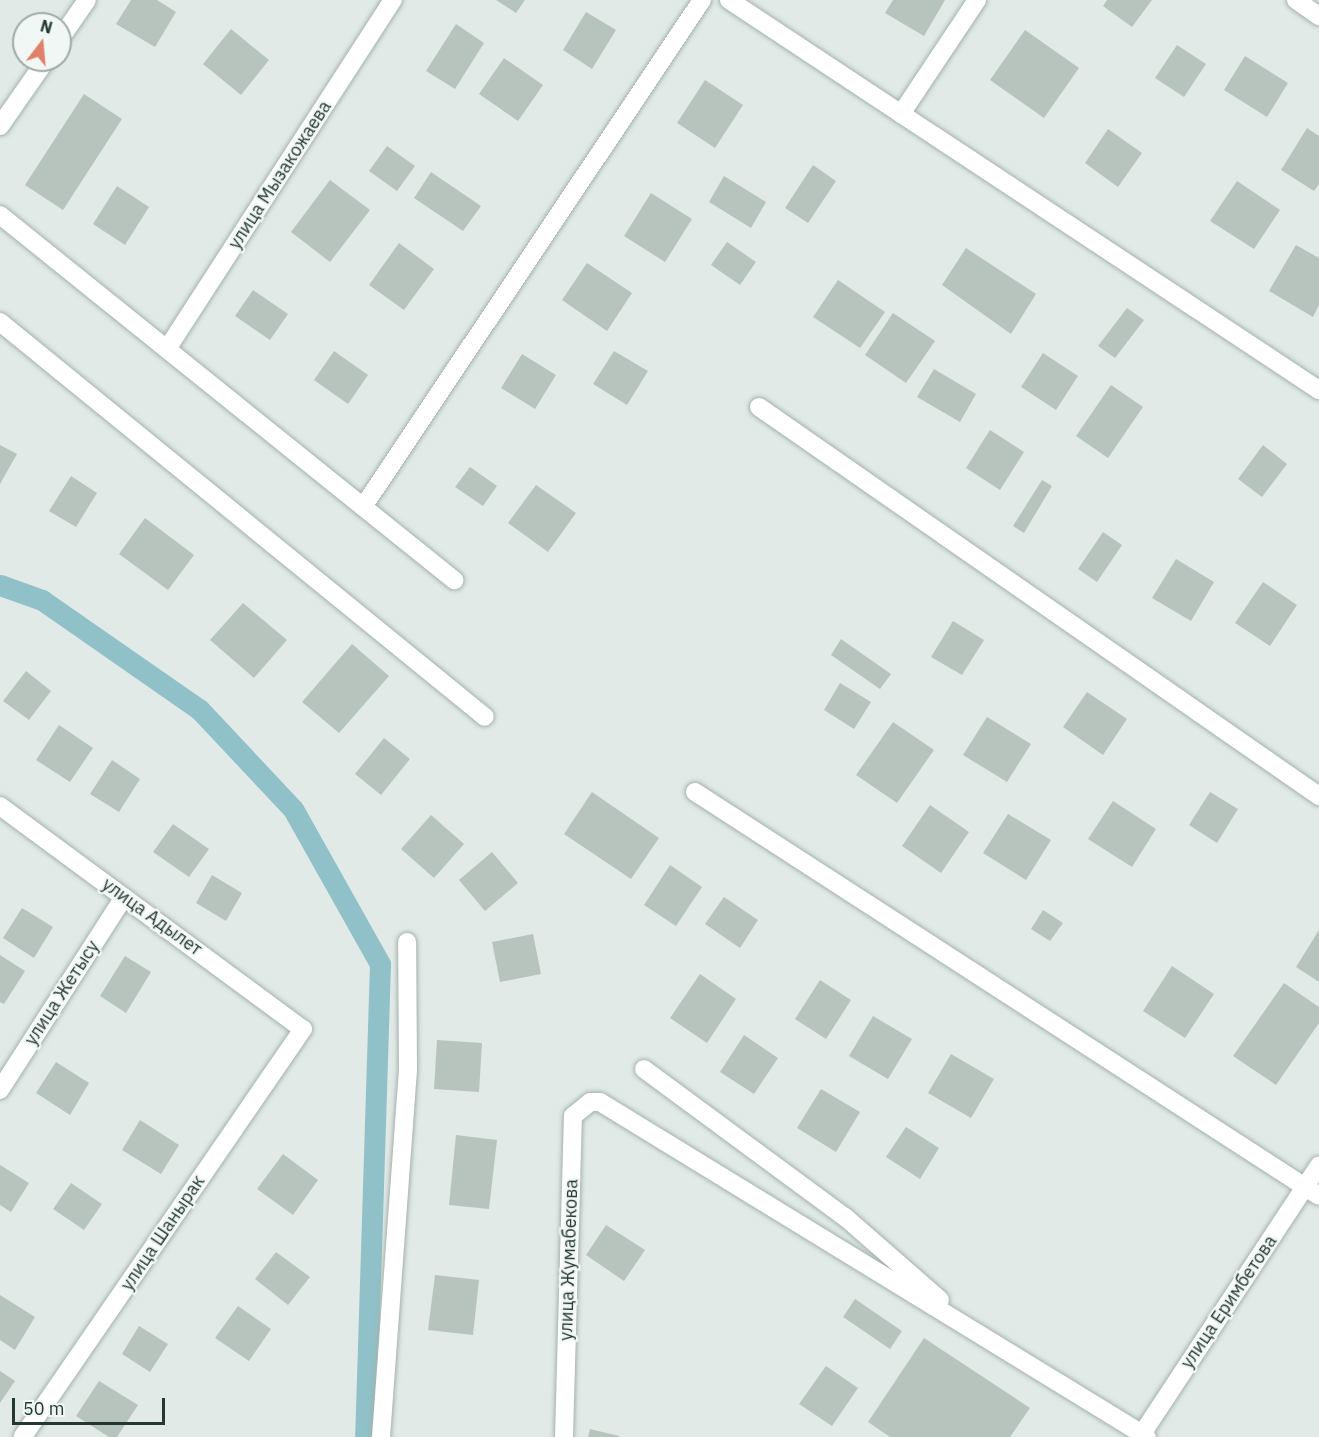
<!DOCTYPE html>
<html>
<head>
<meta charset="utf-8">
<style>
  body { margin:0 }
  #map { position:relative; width:1319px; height:1437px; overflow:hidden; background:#e1eae6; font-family:"IBM Plex Sans",sans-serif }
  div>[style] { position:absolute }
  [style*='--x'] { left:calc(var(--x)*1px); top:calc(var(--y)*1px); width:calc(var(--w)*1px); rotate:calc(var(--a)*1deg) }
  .canal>* { height:21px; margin:-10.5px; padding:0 10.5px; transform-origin:10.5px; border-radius:10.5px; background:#90c1c8 }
  .building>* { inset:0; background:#b7c4be }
  .roads { filter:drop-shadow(0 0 2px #a5b1ac) drop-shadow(0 0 2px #a5b1ac) }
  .minor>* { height:18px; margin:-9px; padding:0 9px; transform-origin:9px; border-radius:9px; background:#fff }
  .secondary>* { height:18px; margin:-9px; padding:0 9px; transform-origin:9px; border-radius:9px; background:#fff }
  span { translate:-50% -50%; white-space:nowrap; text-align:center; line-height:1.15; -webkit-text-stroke:4.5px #f1f7f4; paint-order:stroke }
  .street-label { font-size:18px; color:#243832 }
  .north { position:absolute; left:12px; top:12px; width:60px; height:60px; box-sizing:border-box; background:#f1f7f4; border:2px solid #9faba6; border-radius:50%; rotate:16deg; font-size:16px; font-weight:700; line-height:24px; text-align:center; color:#243832 }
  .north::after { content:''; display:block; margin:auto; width:21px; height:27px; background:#e08269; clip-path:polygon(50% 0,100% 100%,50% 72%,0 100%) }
  .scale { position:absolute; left:12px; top:1398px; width:153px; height:27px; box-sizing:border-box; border:3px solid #243832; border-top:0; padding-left:8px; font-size:18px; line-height:21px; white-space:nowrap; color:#243832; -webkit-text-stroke:4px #f1f7f4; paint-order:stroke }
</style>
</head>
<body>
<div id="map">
  <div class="canal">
    <div style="--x:0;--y:585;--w:45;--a:19.7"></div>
    <div style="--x:42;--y:600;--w:191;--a:34.8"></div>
    <div style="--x:199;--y:709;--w:137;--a:46.8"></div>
    <div style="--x:293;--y:809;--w:178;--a:60.7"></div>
    <div style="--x:380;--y:964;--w:473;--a:91.8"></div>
  </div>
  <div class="building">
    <div style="clip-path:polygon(131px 0,157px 0,176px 12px,155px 47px,116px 24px)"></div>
    <div style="clip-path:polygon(496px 0,525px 0,516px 13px)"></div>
    <div style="clip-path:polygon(893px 0,945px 0,924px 36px,885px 13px)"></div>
    <div style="clip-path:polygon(1107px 0,1152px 0,1132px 27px,1103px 6px)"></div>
    <div style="clip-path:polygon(586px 12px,616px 30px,592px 69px,563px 50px)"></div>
    <div style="clip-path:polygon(456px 24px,484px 43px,455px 89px,426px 71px)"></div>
    <div style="clip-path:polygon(231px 29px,269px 60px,241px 95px,203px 64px)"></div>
    <div style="clip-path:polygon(1025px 30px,1079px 68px,1044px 118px,990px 80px)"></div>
    <div style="clip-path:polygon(1177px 45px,1206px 64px,1184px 97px,1155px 78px)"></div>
    <div style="clip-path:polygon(1245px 56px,1288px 83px,1267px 117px,1224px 90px)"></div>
    <div style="clip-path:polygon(504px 58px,543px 85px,518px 121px,479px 94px)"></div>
    <div style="clip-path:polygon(705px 80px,743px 105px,715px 148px,677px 123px)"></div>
    <div style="clip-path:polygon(84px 94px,122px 119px,63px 210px,25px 185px)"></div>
    <div style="clip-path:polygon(1307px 128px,1319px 136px,1319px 184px,1314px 191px,1281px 170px)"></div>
    <div style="clip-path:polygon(1108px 129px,1142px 153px,1118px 187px,1085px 163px)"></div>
    <div style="clip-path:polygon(387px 146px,415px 166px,397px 191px,369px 171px)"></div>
    <div style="clip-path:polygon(813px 165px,836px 181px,808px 223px,785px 208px)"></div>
    <div style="clip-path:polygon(431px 172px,481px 206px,463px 231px,414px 198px)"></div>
    <div style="clip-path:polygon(724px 176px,766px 202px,751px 228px,709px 202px)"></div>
    <div style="clip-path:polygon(330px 180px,370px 210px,330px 262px,291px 232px)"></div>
    <div style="clip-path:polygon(1237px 181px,1280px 210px,1254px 249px,1210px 221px)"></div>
    <div style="clip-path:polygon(117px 186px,149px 207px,125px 245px,93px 224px)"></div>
    <div style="clip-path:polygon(651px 193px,692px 219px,665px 262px,624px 236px)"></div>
    <div style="clip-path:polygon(727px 242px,756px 262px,740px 285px,711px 265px)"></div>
    <div style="clip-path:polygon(399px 243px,434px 269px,404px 310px,369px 285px)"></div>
    <div style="clip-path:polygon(1296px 245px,1319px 258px,1319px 305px,1313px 317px,1269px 291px)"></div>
    <div style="clip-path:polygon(966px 248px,1036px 294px,1011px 334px,942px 285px)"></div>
    <div style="clip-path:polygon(587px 263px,632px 293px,607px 331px,562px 300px)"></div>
    <div style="clip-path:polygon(838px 280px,885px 312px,860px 348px,813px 317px)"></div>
    <div style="clip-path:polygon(253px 290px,288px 314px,270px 340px,235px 316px)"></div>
    <div style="clip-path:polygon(1127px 308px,1144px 320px,1115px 358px,1098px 346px)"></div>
    <div style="clip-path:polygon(893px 313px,935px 341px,906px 383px,865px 355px)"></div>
    <div style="clip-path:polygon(334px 351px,368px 375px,348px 404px,314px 380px)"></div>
    <div style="clip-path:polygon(614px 351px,648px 371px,627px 405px,593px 384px)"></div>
    <div style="clip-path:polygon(1043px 353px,1078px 376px,1056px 410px,1021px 387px)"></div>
    <div style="clip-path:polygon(522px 354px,556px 375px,535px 409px,501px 388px)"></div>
    <div style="clip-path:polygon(934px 369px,976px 394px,960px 422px,917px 397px)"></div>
    <div style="clip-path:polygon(1111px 385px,1143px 407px,1108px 458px,1076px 436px)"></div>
    <div style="clip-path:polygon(990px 430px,1024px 452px,1000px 490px,966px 468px)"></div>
    <div style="clip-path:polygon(0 445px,17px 454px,0 484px)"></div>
    <div style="clip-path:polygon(1263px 445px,1287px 464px,1262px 497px,1238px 479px)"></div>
    <div style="clip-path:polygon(470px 467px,497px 486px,483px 506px,455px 487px)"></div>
    <div style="clip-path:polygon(71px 476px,97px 493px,76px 527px,49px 511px)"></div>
    <div style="clip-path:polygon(1042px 480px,1052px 486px,1024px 533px,1013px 526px)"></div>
    <div style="clip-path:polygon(536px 485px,576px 513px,548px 552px,508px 523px)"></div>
    <div style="clip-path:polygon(145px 518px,194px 555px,168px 590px,119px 554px)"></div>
    <div style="clip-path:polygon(1103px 532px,1122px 545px,1097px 582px,1078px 569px)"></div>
    <div style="clip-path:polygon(1176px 559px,1214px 582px,1191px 621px,1152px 598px)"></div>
    <div style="clip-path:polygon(1263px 582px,1297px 605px,1270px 646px,1235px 623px)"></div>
    <div style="clip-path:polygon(243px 603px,287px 640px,254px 678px,210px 640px)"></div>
    <div style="clip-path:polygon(953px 621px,984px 640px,962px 675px,931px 657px)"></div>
    <div style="clip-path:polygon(841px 639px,891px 674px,880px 689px,831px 655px)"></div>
    <div style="clip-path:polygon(352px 644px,389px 676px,339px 733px,302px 702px)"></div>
    <div style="clip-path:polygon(26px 671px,51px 691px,29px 720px,3px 701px)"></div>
    <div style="clip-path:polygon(840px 683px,871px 702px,854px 729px,824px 710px)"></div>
    <div style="clip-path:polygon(1087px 692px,1127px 719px,1103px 755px,1063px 727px)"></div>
    <div style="clip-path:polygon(987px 717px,1031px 744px,1007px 782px,963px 755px)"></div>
    <div style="clip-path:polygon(893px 722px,934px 750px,897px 803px,856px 775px)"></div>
    <div style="clip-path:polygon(59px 725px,93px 748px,70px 782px,36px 760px)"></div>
    <div style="clip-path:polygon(384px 738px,410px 759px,381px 795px,355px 774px)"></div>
    <div style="clip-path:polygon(112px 760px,140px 779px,119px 812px,90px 794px)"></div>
    <div style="clip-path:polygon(592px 792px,659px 838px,631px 879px,564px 834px)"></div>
    <div style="clip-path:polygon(1210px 792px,1238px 809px,1217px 843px,1189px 825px)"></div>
    <div style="clip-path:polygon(1113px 801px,1156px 829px,1132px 867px,1088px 839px)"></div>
    <div style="clip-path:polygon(930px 805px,969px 832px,941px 873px,902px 846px)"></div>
    <div style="clip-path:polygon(1008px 814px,1051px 840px,1026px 880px,983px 853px)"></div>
    <div style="clip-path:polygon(431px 815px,464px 844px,434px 878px,401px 849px)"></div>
    <div style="clip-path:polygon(173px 824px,209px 849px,189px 877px,153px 852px)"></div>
    <div style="clip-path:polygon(492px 852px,518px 883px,485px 911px,459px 880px)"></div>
    <div style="clip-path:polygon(670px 865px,702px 887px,676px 926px,644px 905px)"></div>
    <div style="clip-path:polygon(212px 875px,242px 893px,226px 921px,196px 903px)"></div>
    <div style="clip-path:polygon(724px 897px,758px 920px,740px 948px,705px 924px)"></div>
    <div style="clip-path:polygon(22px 908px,53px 927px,34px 958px,3px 938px)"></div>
    <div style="clip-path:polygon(1043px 910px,1063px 923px,1050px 941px,1031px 929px)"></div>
    <div style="clip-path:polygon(1319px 930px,1319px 982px,1296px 967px)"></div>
    <div style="clip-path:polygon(533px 934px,541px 974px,500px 982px,492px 942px)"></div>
    <div style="clip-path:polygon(0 955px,25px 971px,4px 1004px,0 1002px)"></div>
    <div style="clip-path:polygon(125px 956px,151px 972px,126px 1013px,100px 996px)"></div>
    <div style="clip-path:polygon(1172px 966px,1214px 994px,1185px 1038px,1143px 1011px)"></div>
    <div style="clip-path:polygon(700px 974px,736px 999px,707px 1043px,670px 1018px)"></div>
    <div style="clip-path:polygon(820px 980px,851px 1000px,826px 1039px,795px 1019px)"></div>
    <div style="clip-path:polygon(1284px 983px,1319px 1007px,1319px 1023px,1276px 1085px,1233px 1056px)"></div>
    <div style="clip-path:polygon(873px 1016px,912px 1039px,888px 1079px,849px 1056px)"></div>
    <div style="clip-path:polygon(744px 1035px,778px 1058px,754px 1094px,720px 1072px)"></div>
    <div style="clip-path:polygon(437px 1040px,482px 1043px,479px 1092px,434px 1089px)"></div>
    <div style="clip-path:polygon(951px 1054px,994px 1079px,971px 1118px,928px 1093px)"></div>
    <div style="clip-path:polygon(56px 1062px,89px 1083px,70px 1115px,36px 1093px)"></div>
    <div style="clip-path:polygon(821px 1089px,860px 1112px,836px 1152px,797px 1128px)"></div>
    <div style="clip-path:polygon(140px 1120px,179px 1145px,161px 1174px,122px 1150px)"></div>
    <div style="clip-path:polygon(906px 1127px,939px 1148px,920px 1179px,886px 1157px)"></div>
    <div style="clip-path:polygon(456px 1135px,497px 1140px,489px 1209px,449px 1205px)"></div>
    <div style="clip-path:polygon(283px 1154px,318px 1180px,293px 1215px,257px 1189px)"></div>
    <div style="clip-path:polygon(0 1165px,29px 1183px,11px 1212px,0 1205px)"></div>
    <div style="clip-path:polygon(71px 1183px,102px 1204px,84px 1230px,53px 1209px)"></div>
    <div style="clip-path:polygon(606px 1225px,645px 1250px,624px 1281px,586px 1255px)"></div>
    <div style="clip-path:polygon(276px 1252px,310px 1277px,288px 1305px,255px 1279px)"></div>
    <div style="clip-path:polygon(435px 1275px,479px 1280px,473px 1335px,428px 1330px)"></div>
    <div style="clip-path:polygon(0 1295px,35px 1317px,15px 1350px,0 1340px)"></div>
    <div style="clip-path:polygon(855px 1299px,902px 1331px,890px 1349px,843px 1317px)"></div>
    <div style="clip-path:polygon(238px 1306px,271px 1329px,249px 1361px,215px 1338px)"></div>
    <div style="clip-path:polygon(139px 1326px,168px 1344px,150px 1372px,122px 1354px)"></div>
    <div style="clip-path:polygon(924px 1338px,1030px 1408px,1010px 1437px,890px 1437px,868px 1422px)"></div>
    <div style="clip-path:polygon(826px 1366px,858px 1388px,832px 1426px,799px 1404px)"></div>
    <div style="clip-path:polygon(0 1371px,15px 1381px,0 1403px)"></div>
    <div style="clip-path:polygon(99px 1381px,138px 1405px,117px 1437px,109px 1437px,76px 1416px)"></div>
    <div style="clip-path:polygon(590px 1429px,619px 1436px,619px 1437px,588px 1437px)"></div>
  </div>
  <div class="roads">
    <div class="minor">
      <div style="--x:729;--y:0;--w:707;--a:33.47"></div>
      <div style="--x:1296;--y:0;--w:28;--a:35"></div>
      <div style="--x:60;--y:39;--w:47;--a:-55.3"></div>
      <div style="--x:901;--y:114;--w:137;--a:-56.3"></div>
      <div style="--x:0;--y:126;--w:80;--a:-55.1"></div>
      <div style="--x:0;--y:215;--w:583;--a:38.8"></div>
      <div style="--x:0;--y:322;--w:625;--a:39.16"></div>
      <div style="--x:167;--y:349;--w:416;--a:-57.1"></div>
      <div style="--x:759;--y:407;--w:682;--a:34.79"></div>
      <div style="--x:363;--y:507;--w:610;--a:-56.23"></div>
      <div style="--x:695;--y:792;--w:743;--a:32.92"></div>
      <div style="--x:0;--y:806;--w:376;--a:36.4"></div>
      <div style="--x:303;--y:1029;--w:495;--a:124.5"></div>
      <div style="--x:644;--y:1069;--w:250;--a:36.4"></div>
      <div style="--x:845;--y:1217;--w:126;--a:41.1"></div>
      <div style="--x:0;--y:1090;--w:229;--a:-57.3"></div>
      <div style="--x:381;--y:1437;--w:368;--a:-85.8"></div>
      <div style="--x:408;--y:1070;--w:128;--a:-90.4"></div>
      <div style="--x:564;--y:1437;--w:321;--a:-88.4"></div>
      <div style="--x:573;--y:1116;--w:22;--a:-39"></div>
      <div style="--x:590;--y:1102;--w:10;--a:0"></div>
      <div style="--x:600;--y:1102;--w:641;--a:31.48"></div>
    </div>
    <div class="secondary">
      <div style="--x:1140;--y:1437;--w:325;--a:-56.6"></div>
    </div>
  </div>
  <div class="street-label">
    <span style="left:280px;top:175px;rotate:-57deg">улица Мызакожаева</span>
    <span style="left:152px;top:917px;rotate:36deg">улица Адылет</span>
    <span style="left:62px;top:993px;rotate:-57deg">улица Жетысу</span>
    <span style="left:163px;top:1233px;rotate:-56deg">улица Шанырак</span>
    <span style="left:569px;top:1260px;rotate:-88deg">улица Жумабекова</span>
    <span style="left:1229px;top:1302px;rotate:-56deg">улица Еримбетова</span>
  </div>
  <div class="north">N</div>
  <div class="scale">50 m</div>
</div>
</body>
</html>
